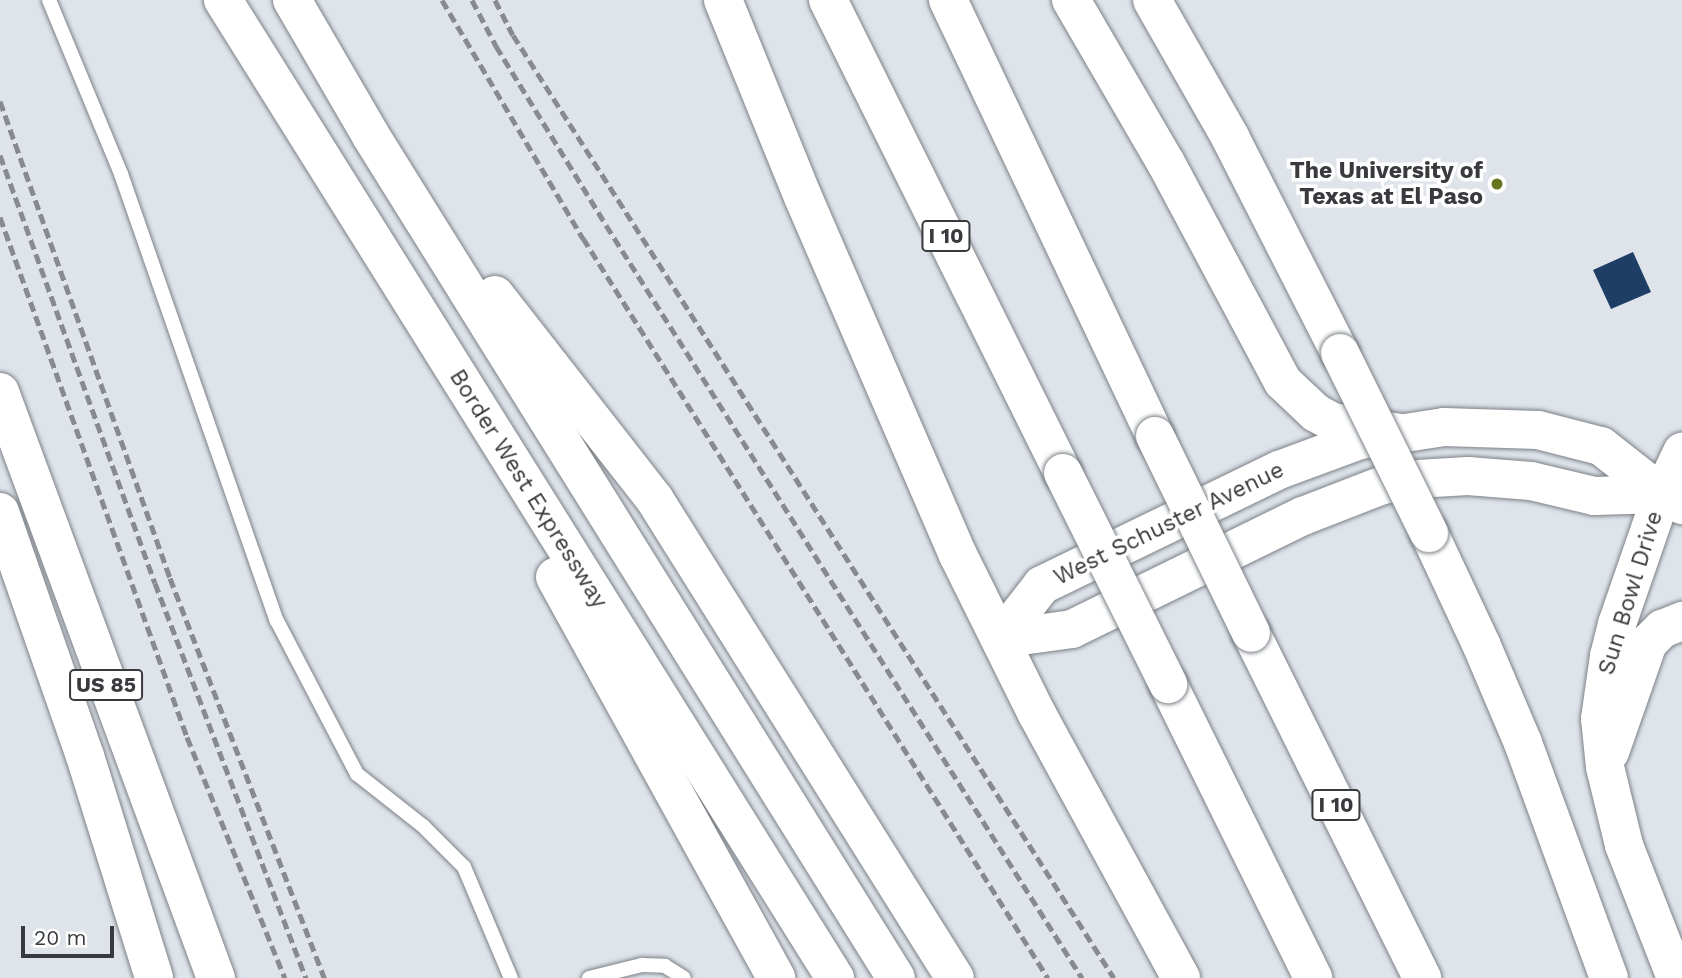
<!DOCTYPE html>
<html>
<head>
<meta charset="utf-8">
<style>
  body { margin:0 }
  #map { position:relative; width:1682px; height:978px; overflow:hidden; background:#dfe4eb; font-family:"Work Sans",sans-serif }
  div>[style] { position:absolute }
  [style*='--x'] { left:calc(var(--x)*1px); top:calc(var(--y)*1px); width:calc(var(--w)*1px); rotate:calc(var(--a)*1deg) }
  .building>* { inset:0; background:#1e3e66 }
  .roads { filter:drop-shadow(0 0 2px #7c8187) drop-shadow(0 0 2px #7c8187) }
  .lane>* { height:14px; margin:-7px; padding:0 7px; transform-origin:7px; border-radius:7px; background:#fff }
  .secondary>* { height:38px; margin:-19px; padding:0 19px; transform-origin:19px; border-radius:19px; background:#fff }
  .primary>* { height:38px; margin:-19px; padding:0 19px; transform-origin:19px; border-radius:19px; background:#fff }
  .highway>* { height:38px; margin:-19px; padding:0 19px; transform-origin:19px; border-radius:19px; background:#fff }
  .rail>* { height:5px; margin-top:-2.5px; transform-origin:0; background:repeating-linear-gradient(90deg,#878a8f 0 10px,transparent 0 15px) }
  .bridges { filter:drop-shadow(0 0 2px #7c8187) drop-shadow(0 0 2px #7c8187) }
  .highway-bridge>* { height:38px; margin:-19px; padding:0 19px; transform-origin:19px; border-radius:19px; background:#fff }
  .dots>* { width:19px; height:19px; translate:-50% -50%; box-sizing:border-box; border:4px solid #fff; border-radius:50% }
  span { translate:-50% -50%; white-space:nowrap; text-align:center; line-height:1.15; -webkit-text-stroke:7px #fff; paint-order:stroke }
  .shield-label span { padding:2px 5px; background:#fff; border:2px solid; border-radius:5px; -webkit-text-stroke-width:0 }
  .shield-label { font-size:21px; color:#383a3d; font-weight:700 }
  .poi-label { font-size:23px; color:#383a3d; font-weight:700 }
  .right { translate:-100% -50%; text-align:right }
  .street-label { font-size:23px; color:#383a3d }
  .scale { position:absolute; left:21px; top:926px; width:93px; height:32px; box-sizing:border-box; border:4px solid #383a3d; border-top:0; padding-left:9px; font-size:21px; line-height:24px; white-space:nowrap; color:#383a3d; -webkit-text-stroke:5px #fff; paint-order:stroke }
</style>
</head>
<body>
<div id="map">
  <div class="building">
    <div style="clip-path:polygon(1633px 252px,1651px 292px,1611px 309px,1593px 270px)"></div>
  </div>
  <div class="roads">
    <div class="lane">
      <div style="--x:49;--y:0;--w:188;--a:67.5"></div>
      <div style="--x:121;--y:174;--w:473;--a:70.8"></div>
      <div style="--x:277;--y:621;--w:173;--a:62.4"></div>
      <div style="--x:357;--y:774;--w:84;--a:38.2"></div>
      <div style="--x:423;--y:826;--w:58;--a:45"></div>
      <div style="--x:464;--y:867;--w:121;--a:67.1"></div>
      <div style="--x:589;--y:978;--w:55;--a:-13.8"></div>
      <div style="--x:642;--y:965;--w:23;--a:2"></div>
      <div style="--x:665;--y:966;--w:22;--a:32"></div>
    </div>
    <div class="secondary">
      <div style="--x:1000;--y:639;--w:68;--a:-52.1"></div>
      <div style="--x:1042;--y:585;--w:263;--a:-25.9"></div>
      <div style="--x:1279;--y:470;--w:86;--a:-20.3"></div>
      <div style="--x:1360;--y:440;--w:85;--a:-8.8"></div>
      <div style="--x:1444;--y:427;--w:94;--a:1.8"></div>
      <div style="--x:1538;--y:430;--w:65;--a:14.3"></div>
      <div style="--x:1601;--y:446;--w:78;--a:38.2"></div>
      <div style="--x:1662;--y:494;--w:23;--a:29"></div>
      <div style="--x:1000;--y:639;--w:73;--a:-7.9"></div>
      <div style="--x:1072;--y:629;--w:257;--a:-26.1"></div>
      <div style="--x:1303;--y:516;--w:86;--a:-21.2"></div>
      <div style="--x:1383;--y:485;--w:35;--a:-10"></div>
      <div style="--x:1417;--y:479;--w:51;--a:-3.4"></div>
      <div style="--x:1468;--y:476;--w:63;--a:4.5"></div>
      <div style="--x:1531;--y:481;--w:65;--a:13.4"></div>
      <div style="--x:1594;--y:496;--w:68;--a:-1.7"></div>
      <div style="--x:1610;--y:752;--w:115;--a:-70.8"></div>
      <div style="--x:1648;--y:643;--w:20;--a:-45"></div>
      <div style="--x:1662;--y:629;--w:22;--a:-22"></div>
      <div style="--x:1676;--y:978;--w:143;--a:-111.4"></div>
      <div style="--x:1624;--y:845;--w:80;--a:-103.7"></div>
      <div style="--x:1605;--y:767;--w:48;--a:-95.9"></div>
      <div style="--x:1600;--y:719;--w:64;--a:-81.9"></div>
      <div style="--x:1609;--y:656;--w:33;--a:-76"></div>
      <div style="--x:1617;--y:624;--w:138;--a:-70.9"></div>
      <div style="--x:1662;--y:494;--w:47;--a:-64.5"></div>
    </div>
    <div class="primary">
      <div style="--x:0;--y:392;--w:625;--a:69.77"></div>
      <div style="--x:0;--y:512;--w:258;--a:70.8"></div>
      <div style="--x:85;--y:756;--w:232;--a:72.7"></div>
    </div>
    <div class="highway">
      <div style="--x:223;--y:0;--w:1154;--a:57.96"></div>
      <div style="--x:292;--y:0;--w:157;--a:59.8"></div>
      <div style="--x:371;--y:136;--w:992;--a:58.06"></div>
      <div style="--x:723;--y:0;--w:213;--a:67.9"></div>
      <div style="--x:803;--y:197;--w:390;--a:66.6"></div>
      <div style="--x:958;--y:555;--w:178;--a:63.6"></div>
      <div style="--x:1037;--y:714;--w:301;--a:61.4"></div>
      <div style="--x:828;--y:0;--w:528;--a:63.58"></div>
      <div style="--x:948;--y:0;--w:483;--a:64.6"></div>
      <div style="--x:1071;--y:0;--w:189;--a:59.8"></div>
      <div style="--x:1166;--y:163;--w:248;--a:61.9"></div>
      <div style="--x:1283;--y:382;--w:45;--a:43.2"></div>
      <div style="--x:1316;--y:413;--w:19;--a:28"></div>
      <div style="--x:1333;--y:422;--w:68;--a:9.3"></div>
      <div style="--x:1152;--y:0;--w:158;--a:60.3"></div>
      <div style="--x:1230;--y:137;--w:242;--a:63"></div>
      <div style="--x:495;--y:295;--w:260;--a:52"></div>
      <div style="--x:655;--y:500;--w:564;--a:57.89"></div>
      <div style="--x:1429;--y:533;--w:123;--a:64.9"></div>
      <div style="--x:1481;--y:644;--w:108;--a:67"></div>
      <div style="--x:1523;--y:743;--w:250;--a:69.9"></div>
      <div style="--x:555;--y:577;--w:458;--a:61.1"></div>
      <div style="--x:1251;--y:633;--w:385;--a:63.6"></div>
      <div style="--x:1168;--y:684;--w:328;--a:63.7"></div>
    </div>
  </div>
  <div class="rail">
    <div style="--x:442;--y:0;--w:277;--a:59.4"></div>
    <div style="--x:583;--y:238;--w:874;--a:57.86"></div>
    <div style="--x:472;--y:0;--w:52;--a:62.4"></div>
    <div style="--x:496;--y:46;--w:210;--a:58.4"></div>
    <div style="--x:606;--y:225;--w:891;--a:57.7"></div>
    <div style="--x:495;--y:0;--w:39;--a:63"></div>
    <div style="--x:513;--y:35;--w:1118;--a:57.49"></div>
    <div style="--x:0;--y:101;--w:506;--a:70.38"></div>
    <div style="--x:170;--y:578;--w:429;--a:68.9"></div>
    <div style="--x:0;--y:155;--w:455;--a:70.1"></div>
    <div style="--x:155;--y:583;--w:423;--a:69.1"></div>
    <div style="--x:0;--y:217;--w:553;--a:70.22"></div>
    <div style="--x:187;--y:737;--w:260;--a:67.9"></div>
  </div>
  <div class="bridges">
    <div class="highway-bridge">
      <div style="--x:1340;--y:353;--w:201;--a:63.7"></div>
      <div style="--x:1155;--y:436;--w:219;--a:64"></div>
      <div style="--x:1063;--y:473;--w:236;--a:63.5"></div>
    </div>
  </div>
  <div class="dots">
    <div style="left:1497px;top:184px;background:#69741e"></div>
  </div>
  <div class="shield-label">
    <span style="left:946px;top:236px">I 10</span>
    <span style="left:106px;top:685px">US 85</span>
    <span style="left:1336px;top:805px">I 10</span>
  </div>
  <div class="poi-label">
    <span class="right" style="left:1483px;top:184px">The University of<br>Texas at El Paso</span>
  </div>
  <div class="street-label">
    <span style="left:528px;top:489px;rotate:58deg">Border West Expressway</span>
    <span style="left:1169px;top:524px;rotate:-26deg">West Schuster Avenue</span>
    <span style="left:1631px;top:593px;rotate:-73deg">Sun Bowl Drive</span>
  </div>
  <div class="scale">20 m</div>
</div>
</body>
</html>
